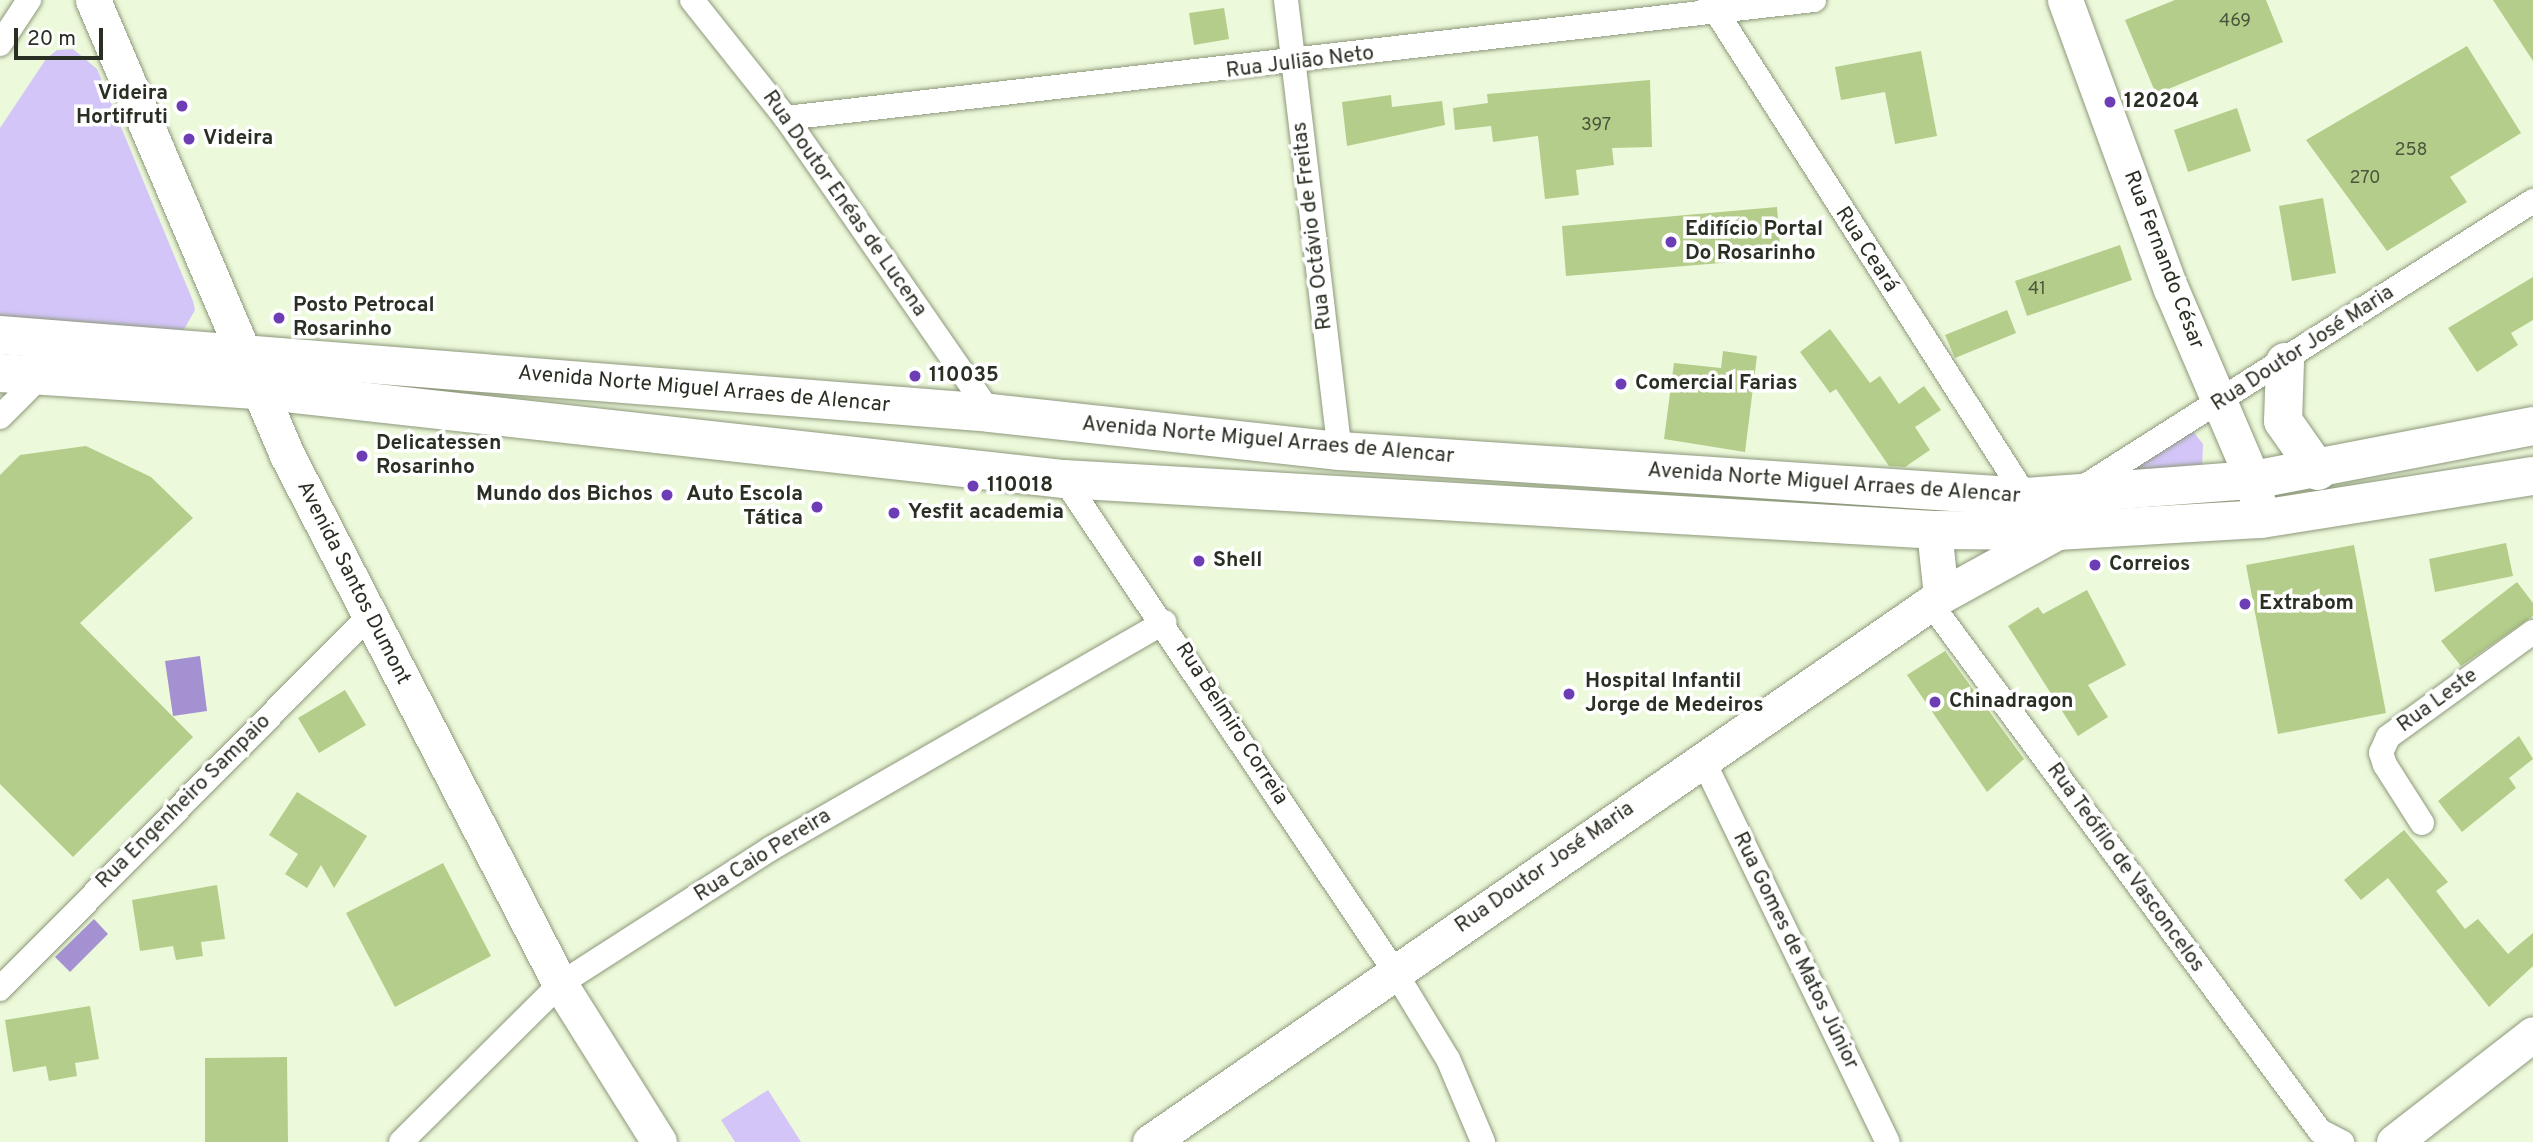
<!DOCTYPE html>
<html>
<head>
<meta charset="utf-8">
<style>
  body { margin:0 }
  #map { position:relative; width:2533px; height:1142px; overflow:hidden; background:#ecf9da; font-family:Overpass,sans-serif }
  div>[style] { position:absolute }
  [style*='--x'] { left:calc(var(--x)*1px); top:calc(var(--y)*1px); width:calc(var(--w)*1px); rotate:calc(var(--a)*1deg) }
  .green>* { inset:0; background:#d3c5f8 }
  .water>* { inset:0; background:#a391d1 }
  .building>* { inset:0; background:#b4cd8a }
  .roads { filter:drop-shadow(0 0 2px #8d987b) drop-shadow(0 0 2px #8d987b) }
  .street>* { height:24px; margin:-12px; padding:0 12px; transform-origin:12px; border-radius:12px; background:#fff }
  .secondary>* { height:35px; margin:-17.5px; padding:0 17.5px; transform-origin:17.5px; border-radius:17.5px; background:#fff }
  .primary>* { height:38px; margin:-19px; padding:0 19px; transform-origin:19px; border-radius:19px; background:#fff }
  .dots>* { width:19px; height:19px; translate:-50% -50%; box-sizing:border-box; border:4px solid #fff; border-radius:50% }
  span { translate:-50% -50%; white-space:nowrap; text-align:center; line-height:1.15; -webkit-text-stroke:7px #fff; paint-order:stroke }
  .number-label { font-size:18px; color:#4c563d }
  .number-label span { -webkit-text-stroke-width:0 }
  .street-label { font-size:21px; color:#2a2f23 }
  .poi-label { font-size:21px; color:#2a2f23; font-weight:700 }
  .right { translate:-100% -50%; text-align:right }
  .left { translate:0 -50%; text-align:left }
  .scale { position:absolute; left:14px; top:28px; width:89px; height:32px; box-sizing:border-box; border:4px solid #2a2f23; border-top:0; padding-left:9px; font-size:21px; line-height:24px; white-space:nowrap; color:#2a2f23; -webkit-text-stroke:5px #fff; paint-order:stroke }
</style>
</head>
<body>
<div id="map">
  <div class="green">
    <div style="clip-path:polygon(73px 49px,97px 69px,193px 301px,195px 310px,183px 331px,0 322px,0 128px,46px 59px,57px 50px)"></div>
    <div style="clip-path:polygon(2192px 430px,2203px 444px,2202px 467px,2122px 479px,2119px 468px)"></div>
    <div style="clip-path:polygon(768px 1090px,801px 1142px,735px 1142px,721px 1120px)"></div>
  </div>
  <div class="water">
    <div style="clip-path:polygon(200px 656px,207px 711px,173px 716px,165px 661px)"></div>
    <div style="clip-path:polygon(94px 919px,108px 934px,70px 972px,55px 957px)"></div>
  </div>
  <div class="building">
    <div style="clip-path:polygon(2175px 0,2266px 0,2283px 42px,2156px 94px,2125px 20px)"></div>
    <div style="clip-path:polygon(2493px 0,2533px 0,2533px 61px)"></div>
    <div style="clip-path:polygon(1224px 8px,1229px 39px,1194px 45px,1189px 13px)"></div>
    <div style="clip-path:polygon(2467px 46px,2521px 133px,2450px 177px,2467px 202px,2387px 251px,2306px 140px)"></div>
    <div style="clip-path:polygon(1921px 51px,1937px 136px,1895px 144px,1885px 92px,1841px 100px,1835px 67px)"></div>
    <div style="clip-path:polygon(1650px 80px,1652px 147px,1612px 148px,1614px 165px,1576px 170px,1579px 195px,1545px 199px,1538px 136px,1493px 142px,1491px 126px,1455px 130px,1453px 108px,1488px 103px,1487px 94px)"></div>
    <div style="clip-path:polygon(1391px 95px,1392px 107px,1442px 101px,1445px 125px,1347px 146px,1342px 102px)"></div>
    <div style="clip-path:polygon(2237px 108px,2251px 151px,2188px 172px,2174px 130px)"></div>
    <div style="clip-path:polygon(2323px 198px,2336px 273px,2292px 281px,2279px 206px)"></div>
    <div style="clip-path:polygon(1777px 207px,1781px 258px,1566px 276px,1562px 226px)"></div>
    <div style="clip-path:polygon(2120px 245px,2132px 280px,2027px 316px,2015px 281px)"></div>
    <div style="clip-path:polygon(2533px 277px,2533px 320px,2511px 333px,2518px 345px,2477px 372px,2448px 328px)"></div>
    <div style="clip-path:polygon(2007px 310px,2016px 333px,1955px 358px,1945px 335px)"></div>
    <div style="clip-path:polygon(1830px 329px,1870px 383px,1880px 376px,1899px 404px,1924px 386px,1941px 410px,1915px 427px,1930px 450px,1905px 467px,1889px 466px,1836px 389px,1830px 393px,1800px 352px)"></div>
    <div style="clip-path:polygon(1723px 351px,1757px 356px,1745px 452px,1664px 439px,1674px 363px,1721px 368px)"></div>
    <div style="clip-path:polygon(86px 446px,151px 477px,193px 518px,80px 623px,193px 737px,73px 857px,0 784px,0 475px,20px 455px)"></div>
    <div style="clip-path:polygon(2506px 543px,2513px 576px,2435px 592px,2429px 559px)"></div>
    <div style="clip-path:polygon(2354px 545px,2386px 713px,2278px 734px,2246px 565px)"></div>
    <div style="clip-path:polygon(2517px 582px,2533px 603px,2533px 616px,2461px 666px,2441px 641px)"></div>
    <div style="clip-path:polygon(2087px 590px,2126px 665px,2088px 685px,2108px 717px,2078px 736px,2008px 626px,2038px 607px,2043px 614px)"></div>
    <div style="clip-path:polygon(1945px 651px,2024px 759px,1987px 792px,1907px 675px)"></div>
    <div style="clip-path:polygon(345px 690px,366px 725px,319px 753px,298px 718px)"></div>
    <div style="clip-path:polygon(2519px 736px,2533px 759px,2509px 778px,2516px 788px,2462px 832px,2438px 801px)"></div>
    <div style="clip-path:polygon(297px 792px,367px 836px,334px 888px,321px 865px,307px 888px,285px 874px,298px 854px,269px 835px)"></div>
    <div style="clip-path:polygon(2404px 830px,2448px 882px,2436px 891px,2465px 929px,2478px 919px,2508px 954px,2533px 933px,2533px 966px,2489px 1007px,2388px 878px,2361px 900px,2344px 880px)"></div>
    <div style="clip-path:polygon(443px 863px,491px 956px,395px 1007px,346px 913px)"></div>
    <div style="clip-path:polygon(217px 885px,225px 939px,201px 942px,203px 956px,176px 960px,173px 946px,140px 951px,132px 900px)"></div>
    <div style="clip-path:polygon(90px 1006px,99px 1059px,75px 1063px,77px 1076px,49px 1081px,46px 1066px,13px 1072px,5px 1020px)"></div>
    <div style="clip-path:polygon(287px 1057px,288px 1142px,205px 1142px,205px 1058px)"></div>
  </div>
  <div class="roads">
    <div class="street">
      <div style="--x:692;--y:0;--w:151;--a:51.5"></div>
      <div style="--x:786;--y:118;--w:359;--a:55.3"></div>
      <div style="--x:1286;--y:0;--w:454;--a:83.2"></div>
      <div style="--x:1710;--y:2;--w:587;--a:57.45"></div>
      <div style="--x:0;--y:44;--w:53;--a:-56.6"></div>
      <div style="--x:786;--y:118;--w:1035;--a:-6.55"></div>
      <div style="--x:0;--y:417;--w:61;--a:-45"></div>
      <div style="--x:1064;--y:479;--w:594;--a:56.12"></div>
      <div style="--x:1395;--y:972;--w:102;--a:58.7"></div>
      <div style="--x:1448;--y:1059;--w:90;--a:67.1"></div>
      <div style="--x:2082;--y:488;--w:535;--a:-32.47"></div>
      <div style="--x:1931;--y:604;--w:655;--a:53.57"></div>
      <div style="--x:2320;--y:1131;--w:25;--a:27"></div>
      <div style="--x:1703;--y:760;--w:424;--a:64.2"></div>
      <div style="--x:2422;--y:823;--w:69;--a:-122.5"></div>
      <div style="--x:2385;--y:765;--w:13;--a:-108"></div>
      <div style="--x:2381;--y:753;--w:17;--a:-66"></div>
      <div style="--x:2388;--y:737;--w:179;--a:-35.9"></div>
      <div style="--x:0;--y:989;--w:525;--a:-45.31"></div>
      <div style="--x:401;--y:1142;--w:224;--a:-44.8"></div>
      <div style="--x:560;--y:984;--w:250;--a:-32.7"></div>
      <div style="--x:770;--y:849;--w:455;--a:-29.9"></div>
    </div>
    <div class="secondary">
      <div style="--x:93;--y:0;--w:495;--a:66.9"></div>
      <div style="--x:287;--y:455;--w:595;--a:62.7"></div>
      <div style="--x:560;--y:984;--w:186;--a:57.9"></div>
      <div style="--x:2065;--y:0;--w:308;--a:69.9"></div>
      <div style="--x:2171;--y:289;--w:208;--a:66.8"></div>
      <div style="--x:2253;--y:480;--w:40;--a:78"></div>
      <div style="--x:1934;--y:530;--w:66;--a:83.9"></div>
      <div style="--x:1150;--y:1142;--w:961;--a:-34.62"></div>
      <div style="--x:1941;--y:596;--w:135;--a:-28.8"></div>
      <div style="--x:2394;--y:1142;--w:176;--a:-37.8"></div>
    </div>
    <div class="primary">
      <div style="--x:0;--y:335;--w:993;--a:4.5"></div>
      <div style="--x:990;--y:413;--w:352;--a:6.2"></div>
      <div style="--x:1340;--y:451;--w:688;--a:3.84"></div>
      <div style="--x:2026;--y:497;--w:228;--a:-4.3"></div>
      <div style="--x:2253;--y:480;--w:285;--a:-10.9"></div>
      <div style="--x:2285;--y:362;--w:59;--a:91.9"></div>
      <div style="--x:2283;--y:421;--w:61;--a:55"></div>
      <div style="--x:0;--y:373;--w:260;--a:3.8"></div>
      <div style="--x:259;--y:390;--w:810;--a:6.31"></div>
      <div style="--x:1064;--y:479;--w:871;--a:3.35"></div>
      <div style="--x:1934;--y:530;--w:125;--a:0.5"></div>
      <div style="--x:2059;--y:531;--w:202;--a:-3.4"></div>
      <div style="--x:2261;--y:519;--w:275;--a:-9"></div>
    </div>
  </div>
  <div class="dots">
    <div style="left:2110px;top:102px;background:#6c3db4"></div>
    <div style="left:182px;top:106px;background:#6c3db4"></div>
    <div style="left:189px;top:139px;background:#6c3db4"></div>
    <div style="left:1671px;top:242px;background:#6c3db4"></div>
    <div style="left:279px;top:318px;background:#6c3db4"></div>
    <div style="left:915px;top:376px;background:#6c3db4"></div>
    <div style="left:1621px;top:384px;background:#6c3db4"></div>
    <div style="left:362px;top:456px;background:#6c3db4"></div>
    <div style="left:973px;top:486px;background:#6c3db4"></div>
    <div style="left:667px;top:495px;background:#6c3db4"></div>
    <div style="left:817px;top:507px;background:#6c3db4"></div>
    <div style="left:894px;top:513px;background:#6c3db4"></div>
    <div style="left:1199px;top:561px;background:#6c3db4"></div>
    <div style="left:2095px;top:565px;background:#6c3db4"></div>
    <div style="left:2245px;top:604px;background:#6c3db4"></div>
    <div style="left:1569px;top:694px;background:#6c3db4"></div>
    <div style="left:1935px;top:702px;background:#6c3db4"></div>
  </div>
  <div class="number-label">
    <span style="left:2235px;top:22px">469</span>
    <span style="left:1596px;top:126px">397</span>
    <span style="left:2411px;top:151px">258</span>
    <span style="left:2365px;top:179px">270</span>
    <span style="left:2037px;top:290px">41</span>
  </div>
  <div class="street-label">
    <span style="left:1300px;top:63px;rotate:-7deg">Rua Julião Neto</span>
    <span style="left:844px;top:204px;rotate:55deg">Rua Doutor Enéas de Lucena</span>
    <span style="left:1313px;top:226px;rotate:-97deg">Rua Octávio de Freitas</span>
    <span style="left:1866px;top:250px;rotate:57deg">Rua Ceará</span>
    <span style="left:2163px;top:260px;rotate:69deg">Rua Fernando César</span>
    <span style="left:2303px;top:349px;rotate:-33deg">Rua Doutor José Maria</span>
    <span style="left:704px;top:390px;rotate:5deg">Avenida Norte Miguel Arraes de Alencar</span>
    <span style="left:1268px;top:441px;rotate:5deg">Avenida Norte Miguel Arraes de Alencar</span>
    <span style="left:1834px;top:484px;rotate:4deg">Avenida Norte Miguel Arraes de Alencar</span>
    <span style="left:353px;top:583px;rotate:63deg">Avenida Santos Dumont</span>
    <span style="left:2438px;top:701px;rotate:-36deg">Rua Leste</span>
    <span style="left:1231px;top:724px;rotate:57deg">Rua Belmiro Correia</span>
    <span style="left:184px;top:802px;rotate:-45deg">Rua Engenheiro Sampaio</span>
    <span style="left:763px;top:856px;rotate:-32deg">Rua Caio Pereira</span>
    <span style="left:1545px;top:868px;rotate:-35deg">Rua Doutor José Maria</span>
    <span style="left:2125px;top:868px;rotate:54deg">Rua Teófilo de Vasconcelos</span>
    <span style="left:1795px;top:951px;rotate:64deg">Rua Gomes de Matos Júnior</span>
  </div>
  <div class="poi-label">
    <span class="right" style="left:168px;top:106px">Videira<br>Hortifruti</span>
    <span class="left" style="left:2124px;top:102px">120204</span>
    <span class="left" style="left:203px;top:139px">Videira</span>
    <span class="left" style="left:1685px;top:242px">Edifício Portal<br>Do Rosarinho</span>
    <span class="left" style="left:293px;top:318px">Posto Petrocal<br>Rosarinho</span>
    <span class="left" style="left:929px;top:376px">110035</span>
    <span class="left" style="left:1635px;top:384px">Comercial Farias</span>
    <span class="left" style="left:376px;top:456px">Delicatessen<br>Rosarinho</span>
    <span class="left" style="left:987px;top:486px">110018</span>
    <span class="right" style="left:653px;top:495px">Mundo dos Bichos</span>
    <span class="right" style="left:803px;top:507px">Auto Escola<br>Tática</span>
    <span class="left" style="left:908px;top:513px">Yesfit academia</span>
    <span class="left" style="left:1213px;top:561px">Shell</span>
    <span class="left" style="left:2109px;top:565px">Correios</span>
    <span class="left" style="left:2259px;top:604px">Extrabom</span>
    <span class="left" style="left:1585px;top:694px">Hospital Infantil<br>Jorge de Medeiros</span>
    <span class="left" style="left:1949px;top:702px">Chinadragon</span>
  </div>
  <div class="scale">20 m</div>
</div>
</body>
</html>
